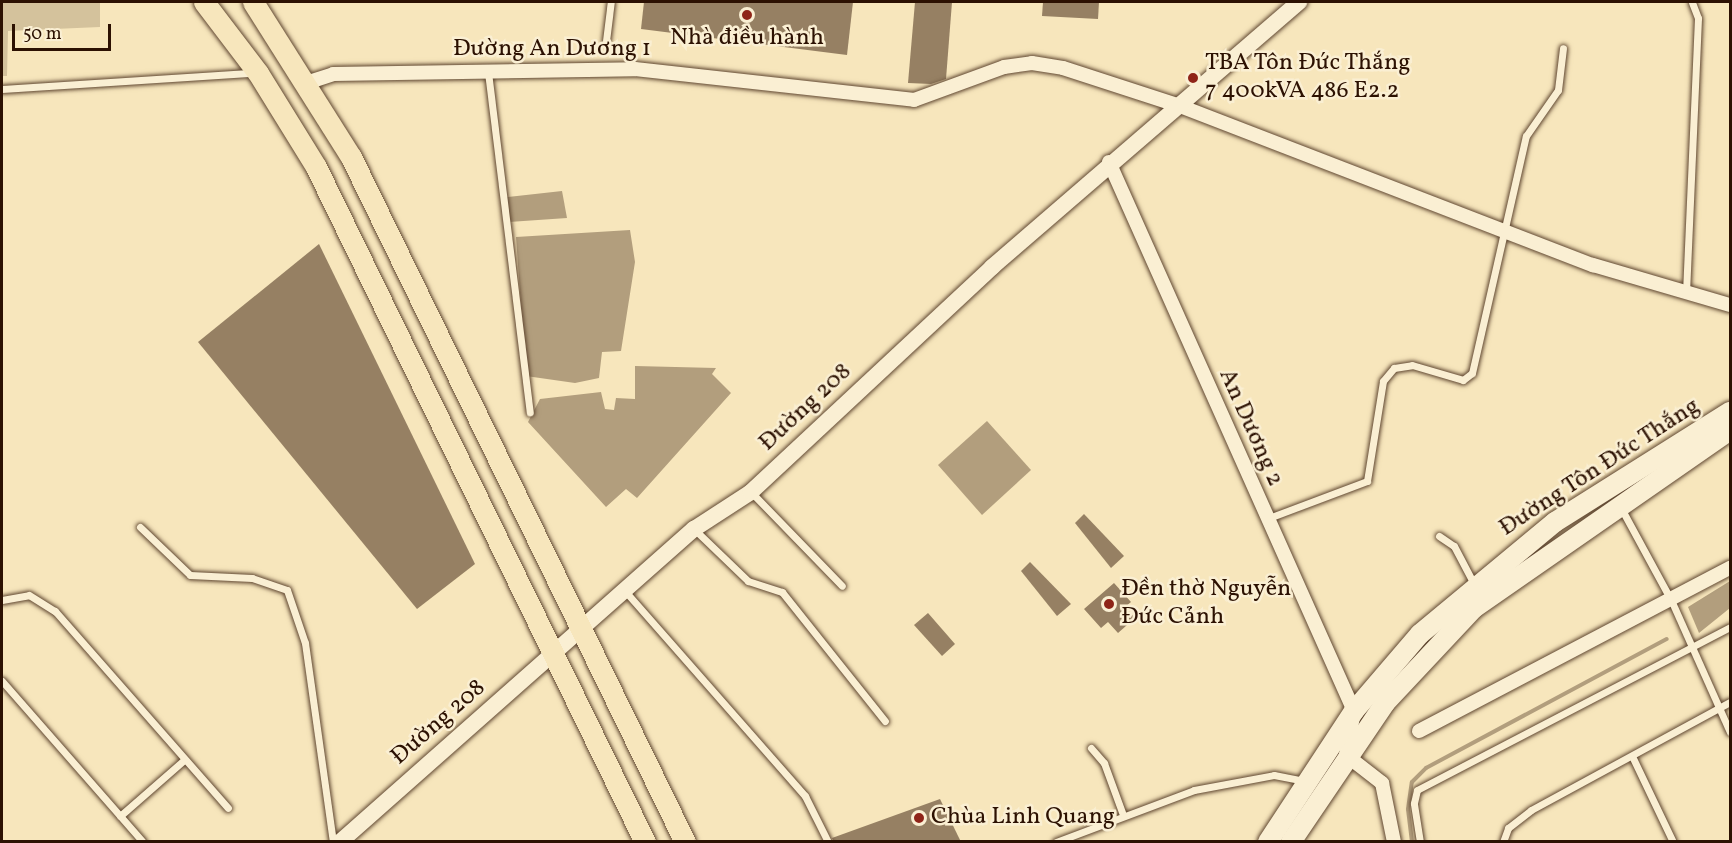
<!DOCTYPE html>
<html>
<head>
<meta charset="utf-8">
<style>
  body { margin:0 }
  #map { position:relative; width:1732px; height:843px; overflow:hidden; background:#f7e6bc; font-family:Vollkorn,serif }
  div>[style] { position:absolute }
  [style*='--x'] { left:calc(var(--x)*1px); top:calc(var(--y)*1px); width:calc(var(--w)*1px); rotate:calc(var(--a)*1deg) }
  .green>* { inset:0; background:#d4c29c }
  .water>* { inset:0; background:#b29e7d }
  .stream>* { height:4px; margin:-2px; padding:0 2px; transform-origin:2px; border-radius:2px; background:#b29e7d }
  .building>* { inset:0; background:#968063 }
  .roads { filter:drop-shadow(0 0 2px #5f4630) drop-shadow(0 0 2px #5f4630) }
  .service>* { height:7px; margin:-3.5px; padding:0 3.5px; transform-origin:3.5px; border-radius:3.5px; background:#faefd3 }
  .minor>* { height:14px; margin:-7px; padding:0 7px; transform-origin:7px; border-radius:7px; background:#faefd3 }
  .tertiary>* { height:16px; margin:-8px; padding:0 8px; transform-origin:8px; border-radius:8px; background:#faefd3 }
  .secondary>* { height:20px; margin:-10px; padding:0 10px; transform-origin:10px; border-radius:10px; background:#faefd3 }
  .primary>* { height:21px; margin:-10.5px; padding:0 10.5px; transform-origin:10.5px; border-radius:10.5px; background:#f7e6bc }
  .dots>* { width:16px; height:16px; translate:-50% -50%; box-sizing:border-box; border:3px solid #faefd3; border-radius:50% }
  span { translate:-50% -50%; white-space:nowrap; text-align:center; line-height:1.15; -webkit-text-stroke:5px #faefd3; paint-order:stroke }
  .poi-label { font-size:24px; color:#2c1102 }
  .left { translate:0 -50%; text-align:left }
  .street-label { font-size:24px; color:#2c1102 }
  .frame { position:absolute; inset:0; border:3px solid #2c1102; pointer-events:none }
  .scale { position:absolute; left:12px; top:24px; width:99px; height:27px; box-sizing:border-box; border:3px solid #2c1102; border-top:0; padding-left:8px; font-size:18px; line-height:21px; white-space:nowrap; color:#2c1102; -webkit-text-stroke:4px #faefd3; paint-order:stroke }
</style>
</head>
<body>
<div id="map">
  <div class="green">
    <div style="clip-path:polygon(2px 2px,100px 2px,100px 27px,8px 31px,7px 76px,2px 76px)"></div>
  </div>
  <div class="water">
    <div style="clip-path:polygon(562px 191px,567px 218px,509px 222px,507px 197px)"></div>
    <div style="clip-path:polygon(630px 230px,635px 262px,621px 351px,602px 352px,599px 378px,575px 383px,526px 376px,516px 237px)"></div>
    <div style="clip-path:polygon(635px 366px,716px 368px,712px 374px,731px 393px,637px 498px,626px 489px,606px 507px,528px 422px,540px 399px,601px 392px,605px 409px,614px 410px,616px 398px,635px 399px)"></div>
    <div style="clip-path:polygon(987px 421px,1031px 470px,982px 515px,938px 465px)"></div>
    <div style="clip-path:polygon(1730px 581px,1730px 608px,1699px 633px,1688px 607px)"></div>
  </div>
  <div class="stream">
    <div style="--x:1412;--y:842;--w:33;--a:-97"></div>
    <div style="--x:1408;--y:809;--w:27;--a:-82"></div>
    <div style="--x:1412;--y:782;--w:20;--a:-45"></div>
    <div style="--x:1426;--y:768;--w:273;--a:-28.2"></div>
  </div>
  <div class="building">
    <div style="clip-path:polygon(644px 2px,853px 2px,847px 55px,641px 29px)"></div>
    <div style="clip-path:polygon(915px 2px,952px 2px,946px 79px,931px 84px,908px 83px)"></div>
    <div style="clip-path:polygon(1043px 2px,1099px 2px,1098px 19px,1042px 16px)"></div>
    <div style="clip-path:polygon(319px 244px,475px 564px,417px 609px,198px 342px)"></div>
    <div style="clip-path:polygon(1084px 514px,1124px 556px,1111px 568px,1075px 523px)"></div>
    <div style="clip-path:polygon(1030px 562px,1071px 604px,1057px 616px,1021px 571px)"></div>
    <div style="clip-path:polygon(1114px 583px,1131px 602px,1125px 607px,1135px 618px,1118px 633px,1108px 622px,1101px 628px,1084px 609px)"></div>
    <div style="clip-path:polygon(928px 613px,955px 644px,942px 656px,914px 625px)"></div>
    <div style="clip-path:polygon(940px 799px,961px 842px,834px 842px,832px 838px)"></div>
  </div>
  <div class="roads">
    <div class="service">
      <div style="--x:606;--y:41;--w:39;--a:-83"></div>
      <div style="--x:488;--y:72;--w:343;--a:83"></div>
      <div style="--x:2;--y:89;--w:251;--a:-3.7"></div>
      <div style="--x:1686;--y:293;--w:275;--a:-87.5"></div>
      <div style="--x:1698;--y:18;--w:17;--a:-111"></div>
      <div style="--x:752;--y:493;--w:129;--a:45.9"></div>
      <div style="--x:1621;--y:508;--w:107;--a:61.5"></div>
      <div style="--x:1672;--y:602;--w:142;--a:66"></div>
      <div style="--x:1266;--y:519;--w:108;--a:-20.6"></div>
      <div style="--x:1367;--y:481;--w:101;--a:-80.9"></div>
      <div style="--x:1383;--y:381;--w:17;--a:-50"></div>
      <div style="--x:1394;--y:368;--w:18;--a:-9"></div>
      <div style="--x:1412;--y:365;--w:53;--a:16.4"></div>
      <div style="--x:1463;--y:380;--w:11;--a:-38"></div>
      <div style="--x:1472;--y:373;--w:243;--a:-77.2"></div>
      <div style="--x:1526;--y:136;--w:56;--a:-55.2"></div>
      <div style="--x:1558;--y:90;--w:42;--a:-83.2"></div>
      <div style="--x:140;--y:527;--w:69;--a:43.8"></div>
      <div style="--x:190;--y:575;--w:62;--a:2.8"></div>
      <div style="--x:252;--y:578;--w:37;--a:19"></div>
      <div style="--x:287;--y:590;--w:56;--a:71.2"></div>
      <div style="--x:305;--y:643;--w:201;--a:82"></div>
      <div style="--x:694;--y:529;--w:75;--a:43.9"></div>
      <div style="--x:748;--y:581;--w:36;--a:18"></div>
      <div style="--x:782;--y:592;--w:165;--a:51.4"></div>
      <div style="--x:1439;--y:536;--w:18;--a:34"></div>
      <div style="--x:1454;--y:546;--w:43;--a:62.2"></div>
      <div style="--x:625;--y:591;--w:273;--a:48.7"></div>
      <div style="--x:805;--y:796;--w:51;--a:63.4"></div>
      <div style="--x:2;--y:600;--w:27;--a:-10"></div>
      <div style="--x:29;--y:595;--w:31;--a:32"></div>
      <div style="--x:55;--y:611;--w:262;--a:48.7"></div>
      <div style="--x:2;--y:681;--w:214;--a:48.8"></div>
      <div style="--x:1091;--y:748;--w:20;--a:49"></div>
      <div style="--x:1104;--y:763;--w:55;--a:69.9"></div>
      <div style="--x:1632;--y:756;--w:95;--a:64.5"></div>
      <div style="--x:120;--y:816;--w:86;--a:-41.2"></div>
      <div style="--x:1056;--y:842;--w:147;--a:-20.6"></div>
      <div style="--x:1194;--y:790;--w:81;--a:-10.6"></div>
      <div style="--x:1274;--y:775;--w:32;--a:11"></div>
      <div style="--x:1420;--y:842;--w:39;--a:-99"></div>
      <div style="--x:1414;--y:803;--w:13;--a:-77"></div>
      <div style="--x:1417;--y:790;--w:353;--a:-27.5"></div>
      <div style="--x:1503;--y:842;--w:15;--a:-70"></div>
      <div style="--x:1508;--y:828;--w:29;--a:-38"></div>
      <div style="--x:1531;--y:810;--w:226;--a:-28.5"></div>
    </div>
    <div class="minor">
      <div style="--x:306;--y:83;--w:28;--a:-18"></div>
      <div style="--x:333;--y:74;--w:302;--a:-0.9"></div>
      <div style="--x:635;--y:69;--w:281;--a:6.3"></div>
      <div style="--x:914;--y:100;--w:96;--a:-20.1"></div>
      <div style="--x:1004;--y:67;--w:28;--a:-8"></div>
      <div style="--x:1032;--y:63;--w:31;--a:9"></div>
      <div style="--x:1063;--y:68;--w:123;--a:18"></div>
      <div style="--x:1180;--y:106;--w:443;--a:21.1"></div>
      <div style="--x:1593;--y:265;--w:143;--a:16.3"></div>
      <div style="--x:1109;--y:162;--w:601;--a:65.95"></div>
      <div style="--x:1354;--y:711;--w:45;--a:100.3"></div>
      <div style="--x:1346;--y:755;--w:46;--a:37.9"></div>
      <div style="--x:1382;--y:783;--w:60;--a:78.5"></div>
      <div style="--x:1419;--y:731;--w:351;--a:-27.7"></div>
    </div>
    <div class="tertiary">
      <div style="--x:340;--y:842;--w:473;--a:-41.5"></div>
      <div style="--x:694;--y:529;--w:68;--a:-33"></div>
      <div style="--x:751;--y:492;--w:330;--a:-43"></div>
      <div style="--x:992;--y:267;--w:406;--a:-40.8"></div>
    </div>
    <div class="secondary">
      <div style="--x:1268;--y:842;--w:157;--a:-56.7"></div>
      <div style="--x:1354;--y:711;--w:101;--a:-49.4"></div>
      <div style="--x:1420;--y:634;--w:175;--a:-39.7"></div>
      <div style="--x:1555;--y:522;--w:207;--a:-32.2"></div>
      <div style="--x:1291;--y:842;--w:168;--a:-55.9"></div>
      <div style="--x:1385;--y:703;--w:130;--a:-46.9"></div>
      <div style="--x:1474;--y:608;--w:312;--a:-34.8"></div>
    </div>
    <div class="primary">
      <div style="--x:204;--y:2;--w:89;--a:52.7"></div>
      <div style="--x:258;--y:73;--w:110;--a:58.3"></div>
      <div style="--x:316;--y:167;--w:751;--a:64.02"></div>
      <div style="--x:253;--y:2;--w:183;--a:57.7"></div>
      <div style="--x:351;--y:157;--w:762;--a:64.01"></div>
    </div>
  </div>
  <div class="dots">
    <div style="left:747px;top:15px;background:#8f2418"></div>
    <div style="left:1193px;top:78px;background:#8f2418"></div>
    <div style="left:1109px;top:604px;background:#8f2418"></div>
    <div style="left:919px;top:818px;background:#8f2418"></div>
  </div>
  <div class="poi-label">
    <span style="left:747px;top:39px">Nhà điều hành</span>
    <span class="left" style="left:1205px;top:78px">TBA Tôn Đức Thắng<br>7 400kVA 486 E2.2</span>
    <span class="left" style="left:1121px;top:604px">Đền thờ Nguyễn<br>Đức Cảnh</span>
    <span class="left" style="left:931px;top:818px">Chùa Linh Quang</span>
  </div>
  <div class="street-label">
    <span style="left:552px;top:50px">Đường An Dương 1</span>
    <span style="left:806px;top:408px;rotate:-43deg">Đường 208</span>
    <span style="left:1250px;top:428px;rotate:66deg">An Dương 2</span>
    <span style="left:1600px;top:468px;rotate:-33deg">Đường Tôn Đức Thắng</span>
    <span style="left:439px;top:723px;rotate:-41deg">Đường 208</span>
  </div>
  <div class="frame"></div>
  <div class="scale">50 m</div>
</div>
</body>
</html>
